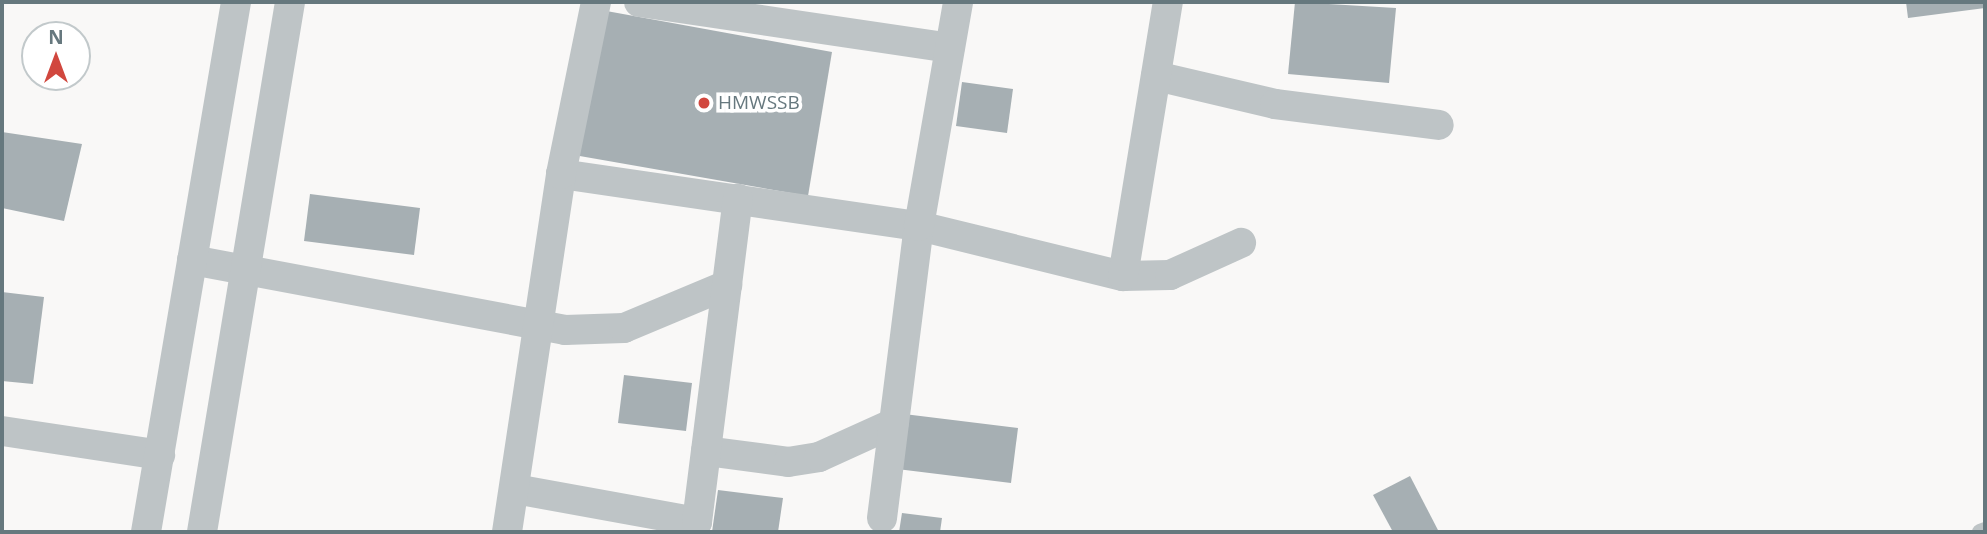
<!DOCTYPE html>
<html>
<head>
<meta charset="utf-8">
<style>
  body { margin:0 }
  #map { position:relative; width:1987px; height:534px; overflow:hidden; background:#f9f8f7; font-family:"Open Sans",sans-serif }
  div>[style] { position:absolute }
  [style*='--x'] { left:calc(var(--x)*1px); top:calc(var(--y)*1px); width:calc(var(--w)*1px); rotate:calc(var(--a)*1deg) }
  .building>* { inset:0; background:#a6afb3 }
  .service>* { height:16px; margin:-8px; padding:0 8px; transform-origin:8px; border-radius:8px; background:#bec4c6 }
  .minor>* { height:30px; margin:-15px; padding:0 15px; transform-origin:15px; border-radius:15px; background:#bec4c6 }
  .dots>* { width:19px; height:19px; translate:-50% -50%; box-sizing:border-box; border:4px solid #fff; border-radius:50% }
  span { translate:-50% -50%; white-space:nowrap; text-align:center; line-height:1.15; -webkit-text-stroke:7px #fff; paint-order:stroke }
  .poi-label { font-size:19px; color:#66787e }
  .left { translate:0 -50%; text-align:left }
  .frame { position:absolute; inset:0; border:4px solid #66787e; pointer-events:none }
  .north { position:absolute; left:21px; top:21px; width:70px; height:70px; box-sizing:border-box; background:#fff; border:2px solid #c2c9cb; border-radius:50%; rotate:0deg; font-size:19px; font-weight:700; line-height:28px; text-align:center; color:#66787e }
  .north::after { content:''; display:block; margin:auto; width:24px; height:32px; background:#d1473e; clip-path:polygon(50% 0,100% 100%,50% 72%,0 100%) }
</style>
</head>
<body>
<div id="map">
  <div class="building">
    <div style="clip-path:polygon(1295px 2px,1396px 8px,1389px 83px,1288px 74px)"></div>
    <div style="clip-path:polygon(1906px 2px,1985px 2px,1985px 8px,1908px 18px)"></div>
    <div style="clip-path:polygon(601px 10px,832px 52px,808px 196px,574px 155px)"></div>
    <div style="clip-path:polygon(962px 82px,1013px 89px,1007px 133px,956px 126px)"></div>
    <div style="clip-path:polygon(2px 132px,82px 144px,64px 221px,2px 208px)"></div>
    <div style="clip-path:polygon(310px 194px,420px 208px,414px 255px,304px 241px)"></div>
    <div style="clip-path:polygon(2px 292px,44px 297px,33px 384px,2px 381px)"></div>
    <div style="clip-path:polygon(624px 375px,692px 383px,686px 431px,618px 423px)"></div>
    <div style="clip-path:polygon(904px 414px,1018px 428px,1011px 483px,897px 469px)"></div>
    <div style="clip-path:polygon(1410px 476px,1439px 532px,1393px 532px,1373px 495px)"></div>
    <div style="clip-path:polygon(718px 490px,783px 498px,778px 532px,712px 532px)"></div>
    <div style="clip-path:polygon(902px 513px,942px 518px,940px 532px,899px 532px)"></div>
  </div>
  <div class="service">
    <div style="--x:1980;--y:532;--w:5;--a:-22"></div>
  </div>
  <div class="minor">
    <div style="--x:639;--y:2;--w:314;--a:8.4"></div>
    <div style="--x:1156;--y:76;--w:122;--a:13.2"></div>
    <div style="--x:1275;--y:104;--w:165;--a:7.3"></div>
    <div style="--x:561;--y:174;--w:362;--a:8.3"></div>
    <div style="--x:919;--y:226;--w:210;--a:13.8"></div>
    <div style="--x:1123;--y:276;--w:47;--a:-1.2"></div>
    <div style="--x:1170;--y:275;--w:78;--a:-24.3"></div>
    <div style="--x:192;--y:260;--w:380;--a:10.6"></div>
    <div style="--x:565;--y:330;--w:59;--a:-1.9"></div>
    <div style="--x:624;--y:328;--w:112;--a:-22.7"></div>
    <div style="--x:1123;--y:276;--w:278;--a:-80.7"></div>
    <div style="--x:2;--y:431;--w:160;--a:8.6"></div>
    <div style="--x:706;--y:451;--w:83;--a:7.6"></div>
    <div style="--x:788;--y:462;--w:31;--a:-9"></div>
    <div style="--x:819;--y:457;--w:82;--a:-24.4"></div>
    <div style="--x:515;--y:489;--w:185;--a:10.3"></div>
    <div style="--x:697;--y:522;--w:326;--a:-82.8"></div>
    <div style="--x:882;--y:518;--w:294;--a:-82.8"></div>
    <div style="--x:919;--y:226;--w:227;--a:-80.1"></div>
    <div style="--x:146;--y:532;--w:538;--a:-80.36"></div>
    <div style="--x:202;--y:532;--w:537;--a:-80.57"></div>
    <div style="--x:507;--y:532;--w:362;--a:-81.4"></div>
    <div style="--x:561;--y:174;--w:176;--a:-78.5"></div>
  </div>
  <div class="dots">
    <div style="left:704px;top:103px;background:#d1473e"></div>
  </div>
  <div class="poi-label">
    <span class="left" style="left:718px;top:103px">HMWSSB</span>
  </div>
  <div class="frame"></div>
  <div class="north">N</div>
</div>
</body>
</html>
